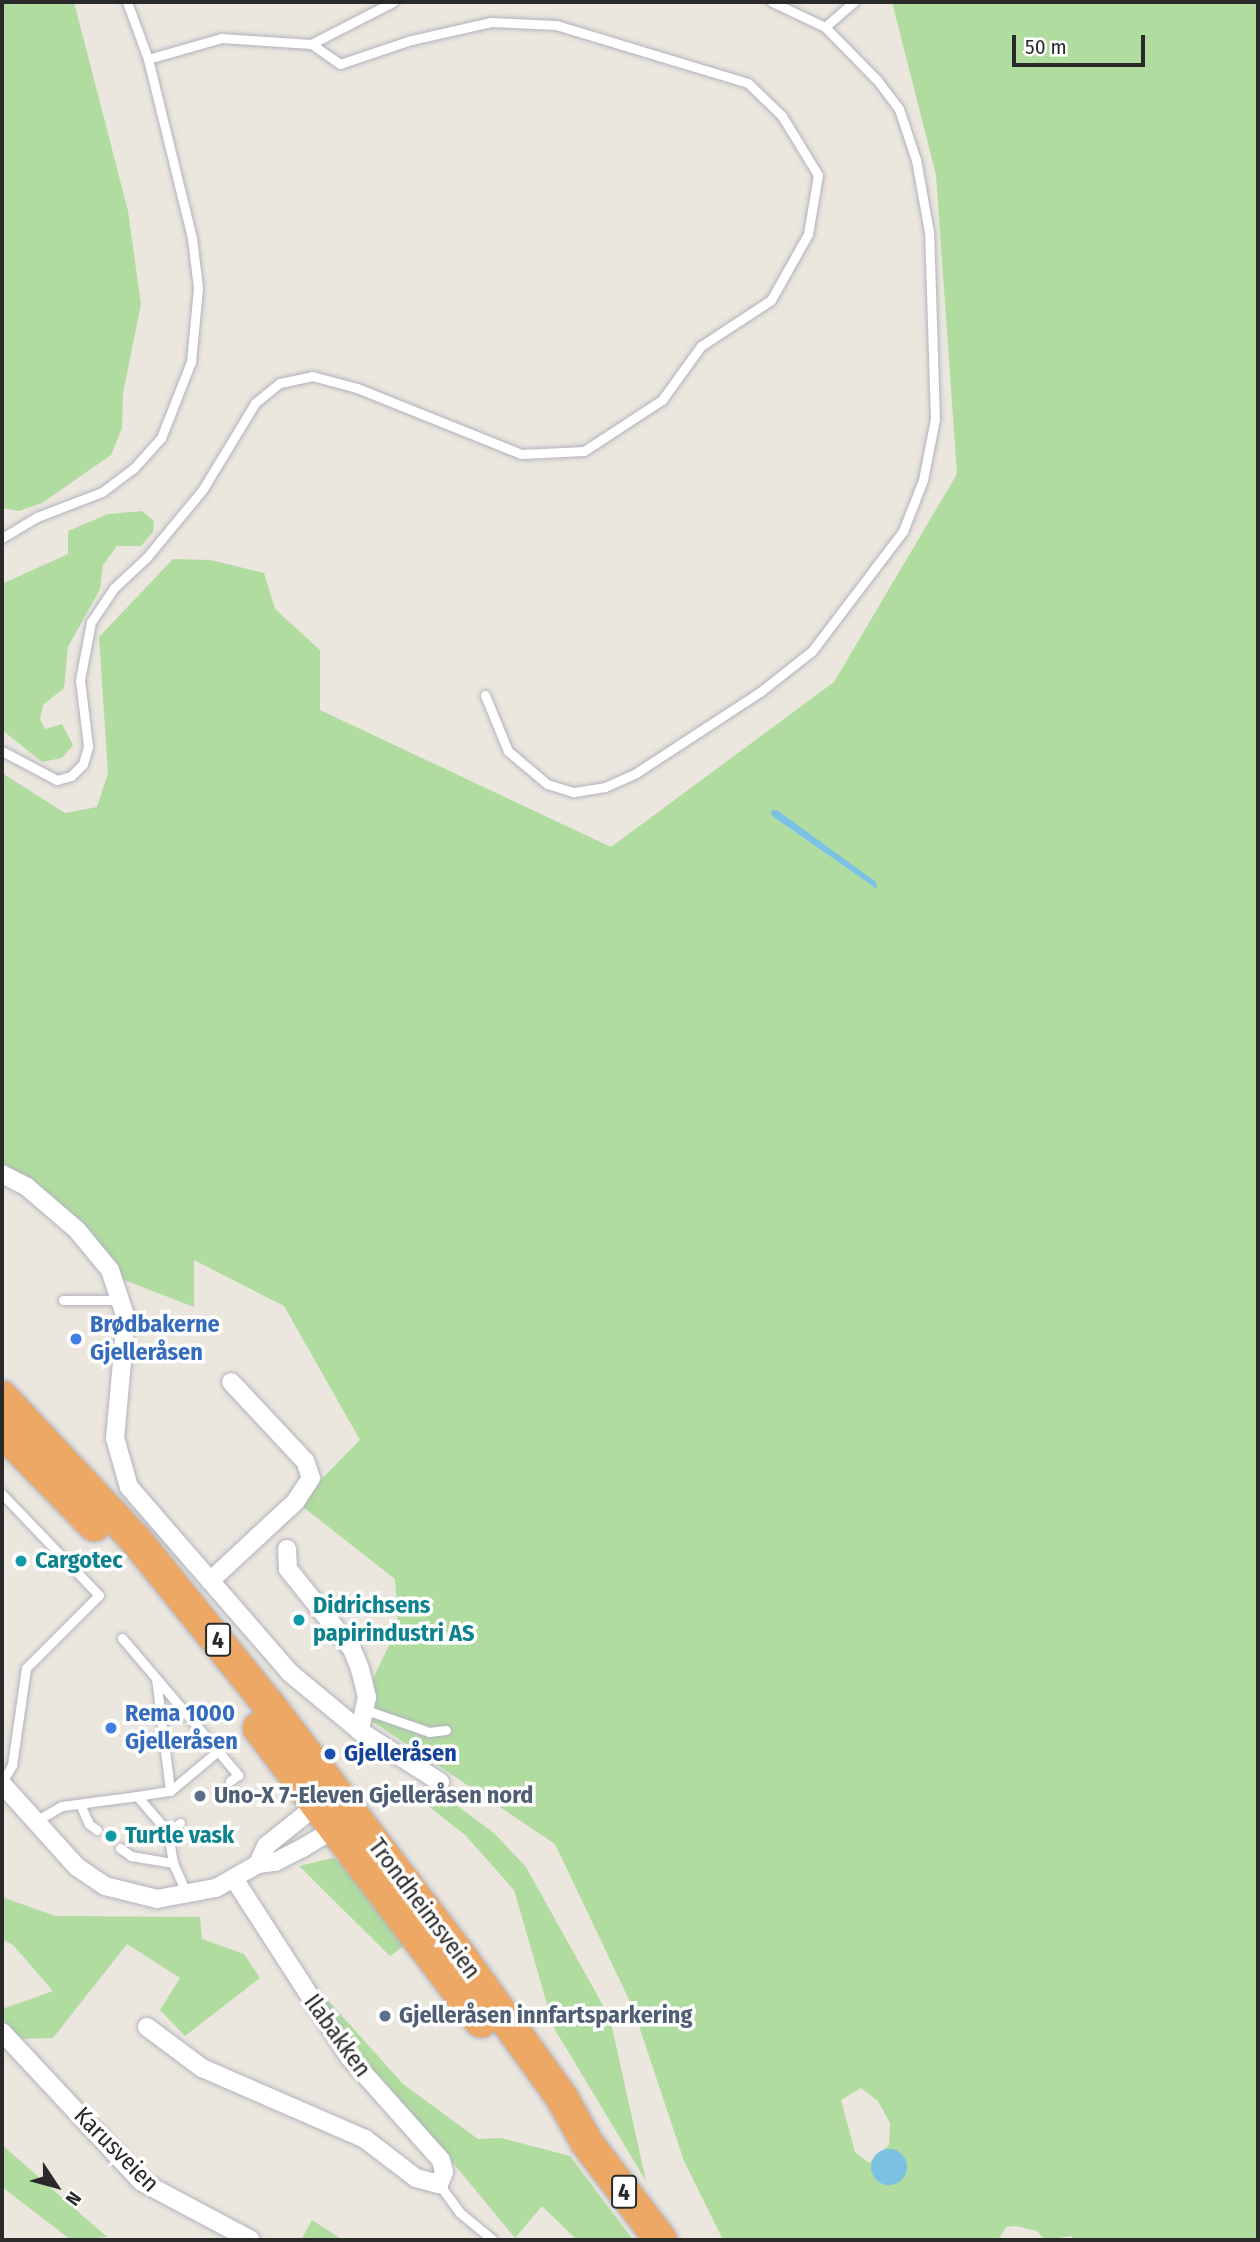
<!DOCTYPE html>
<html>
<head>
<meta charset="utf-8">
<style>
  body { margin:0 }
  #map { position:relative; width:1260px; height:2242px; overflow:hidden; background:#ebe6de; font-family:"Fira Sans Condensed",sans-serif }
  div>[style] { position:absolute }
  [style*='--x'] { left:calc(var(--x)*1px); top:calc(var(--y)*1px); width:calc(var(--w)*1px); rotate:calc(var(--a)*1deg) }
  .green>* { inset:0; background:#b1dca0 }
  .water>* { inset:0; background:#7bc1e2 }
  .round { border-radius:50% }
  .roads { filter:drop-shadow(0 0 2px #b1b3bd) drop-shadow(0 0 2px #b1b3bd) }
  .lane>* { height:9px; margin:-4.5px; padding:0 4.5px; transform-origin:4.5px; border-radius:4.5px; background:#fff }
  .street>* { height:18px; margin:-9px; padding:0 9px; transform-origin:9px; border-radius:9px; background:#fff }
  .highway>* { height:32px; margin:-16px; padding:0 16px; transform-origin:16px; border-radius:16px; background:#eea866 }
  .dots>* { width:19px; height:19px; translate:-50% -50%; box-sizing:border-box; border:4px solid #fff; border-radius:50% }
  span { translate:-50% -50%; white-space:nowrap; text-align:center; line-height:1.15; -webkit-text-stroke:7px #fff; paint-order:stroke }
  .shield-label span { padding:2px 5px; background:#fff; border:2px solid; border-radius:5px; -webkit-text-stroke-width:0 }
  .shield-label { font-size:23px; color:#2a2a2a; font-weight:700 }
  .shop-label { font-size:24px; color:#366cbe; font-weight:700 }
  .left { translate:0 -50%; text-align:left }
  .culture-label { font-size:24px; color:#0d838f; font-weight:700 }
  .transit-label { font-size:24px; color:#164399; font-weight:700 }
  .service-label { font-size:24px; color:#4e5e75; font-weight:700 }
  .street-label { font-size:24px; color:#2a2a2a }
  .frame { position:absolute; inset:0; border:4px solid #2a2a2a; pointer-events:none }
  .north { position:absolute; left:21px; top:2151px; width:70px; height:70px; -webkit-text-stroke:5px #fff; paint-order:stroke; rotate:126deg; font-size:19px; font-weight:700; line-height:28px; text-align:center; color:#2a2a2a }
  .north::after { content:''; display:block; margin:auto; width:24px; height:32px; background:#2a2a2a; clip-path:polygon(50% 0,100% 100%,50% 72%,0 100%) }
  .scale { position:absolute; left:1012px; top:35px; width:133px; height:32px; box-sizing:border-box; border:4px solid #2a2a2a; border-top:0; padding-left:9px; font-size:21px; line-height:24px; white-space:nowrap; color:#2a2a2a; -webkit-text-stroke:5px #fff; paint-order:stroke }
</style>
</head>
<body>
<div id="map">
  <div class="green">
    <div style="clip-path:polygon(2px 2px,74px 2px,128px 211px,141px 304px,123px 393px,122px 428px,111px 455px,42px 503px,19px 511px,2px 508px)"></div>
    <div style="clip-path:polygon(evenodd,892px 2px,1258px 2px,1258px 2240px,1074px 2240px,1071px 2236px,1045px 2240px,1037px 2231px,1016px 2226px,1006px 2227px,998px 2240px,723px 2240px,684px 2161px,633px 2008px,555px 1844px,357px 1711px,398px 1627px,395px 1579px,298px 1503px,360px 1440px,284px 1306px,194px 1260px,194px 1307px,124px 1280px,107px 1257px,2px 1174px,2px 773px,65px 813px,97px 807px,108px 773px,99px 637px,173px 559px,210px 560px,264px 573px,275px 609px,320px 650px,320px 710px,611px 847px,834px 682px,957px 474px,936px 175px,892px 2px,777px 810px,875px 882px,877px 889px,772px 816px,777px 810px,892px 2px,861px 2088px,878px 2101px,890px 2123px,889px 2145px,869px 2163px,855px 2152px,841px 2100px,861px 2088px)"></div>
    <div style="clip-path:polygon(142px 511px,154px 521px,153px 532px,141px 546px,117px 546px,103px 565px,100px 589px,68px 647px,64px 688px,43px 705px,40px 719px,45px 729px,62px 724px,73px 745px,62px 758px,42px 762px,2px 730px,2px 584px,68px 554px,68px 531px,108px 514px)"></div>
    <div style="clip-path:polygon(409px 1791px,441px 1794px,494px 1833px,526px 1867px,610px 2018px,646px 2181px,554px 2028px,514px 1890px,465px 1835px)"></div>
    <div style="clip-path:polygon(333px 1858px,358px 1873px,408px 1943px,390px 1956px,299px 1866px)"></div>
    <div style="clip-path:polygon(2px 1897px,55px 1916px,200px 1917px,202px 1939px,244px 1954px,260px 1978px,185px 2036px,160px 2010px,180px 1978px,127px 1944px,53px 2038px,8px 2039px,2px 2009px,53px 1991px,13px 1945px,2px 1939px)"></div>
    <div style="clip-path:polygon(308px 1978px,403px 2084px,478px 2139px,501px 2138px,570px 2156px,633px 2240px,577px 2240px,542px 2206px,515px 2238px,431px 2136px,364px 2064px)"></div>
    <div style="clip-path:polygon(2px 2145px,107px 2237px,71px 2240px,2px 2187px)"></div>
    <div style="clip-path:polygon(312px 2220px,343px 2240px,344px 2240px,301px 2240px)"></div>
  </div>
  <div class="water">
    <div style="clip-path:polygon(777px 810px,876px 882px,877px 889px,772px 816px,771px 811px)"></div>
    <div class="round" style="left:871px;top:2149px;width:36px;height:36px"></div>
  </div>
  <div class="roads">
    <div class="lane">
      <div style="--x:825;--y:27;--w:38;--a:-41"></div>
      <div style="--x:148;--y:59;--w:76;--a:-16"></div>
      <div style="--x:221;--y:38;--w:90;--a:3.8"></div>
      <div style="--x:311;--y:44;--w:92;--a:-27.1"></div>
      <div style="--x:2;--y:538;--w:41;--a:-31"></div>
      <div style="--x:37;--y:517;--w:70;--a:-21"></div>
      <div style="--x:102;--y:492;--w:39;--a:-37"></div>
      <div style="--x:133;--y:469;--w:42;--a:-47.9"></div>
      <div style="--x:161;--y:438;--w:82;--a:-68.5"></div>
      <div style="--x:191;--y:362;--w:74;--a:-84.6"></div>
      <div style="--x:198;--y:288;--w:50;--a:-96.8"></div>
      <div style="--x:192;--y:238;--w:184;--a:-103.8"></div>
      <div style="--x:148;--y:59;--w:61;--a:-110.2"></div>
      <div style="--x:485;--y:695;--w:61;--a:67.7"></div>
      <div style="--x:508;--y:751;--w:51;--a:40.2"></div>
      <div style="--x:547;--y:784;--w:28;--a:17"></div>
      <div style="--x:574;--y:792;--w:31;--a:-9"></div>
      <div style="--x:605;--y:787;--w:34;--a:-24"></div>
      <div style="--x:636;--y:773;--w:148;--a:-33.2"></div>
      <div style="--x:760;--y:692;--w:66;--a:-38.3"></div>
      <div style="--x:812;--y:651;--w:151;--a:-52.8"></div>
      <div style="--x:903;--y:531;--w:55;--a:-68.6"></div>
      <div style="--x:923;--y:480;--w:62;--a:-78.9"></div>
      <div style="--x:935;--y:419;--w:187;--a:-91.8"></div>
      <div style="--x:929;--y:232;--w:73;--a:-100.2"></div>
      <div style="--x:916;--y:160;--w:54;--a:-108.4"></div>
      <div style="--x:899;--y:109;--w:38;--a:-127"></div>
      <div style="--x:876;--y:79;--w:73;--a:-134.4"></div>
      <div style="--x:825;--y:27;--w:59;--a:-154.7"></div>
      <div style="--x:2;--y:751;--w:62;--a:27.8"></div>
      <div style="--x:57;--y:780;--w:15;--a:-16"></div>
      <div style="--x:71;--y:776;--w:17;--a:-45"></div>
      <div style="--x:83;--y:764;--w:19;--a:-74"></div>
      <div style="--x:88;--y:746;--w:66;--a:-96.9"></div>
      <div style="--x:80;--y:680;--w:59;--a:-79.3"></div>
      <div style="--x:91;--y:622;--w:41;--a:-55.9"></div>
      <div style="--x:114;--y:588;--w:45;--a:-43.2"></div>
      <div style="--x:147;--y:557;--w:88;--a:-50.5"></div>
      <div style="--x:203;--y:489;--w:100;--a:-58.8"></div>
      <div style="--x:255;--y:403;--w:32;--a:-39"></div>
      <div style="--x:280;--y:383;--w:33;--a:-12"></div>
      <div style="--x:312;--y:376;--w:47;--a:14.9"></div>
      <div style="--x:357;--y:388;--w:177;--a:21.9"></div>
      <div style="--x:521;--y:454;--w:63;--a:-2.7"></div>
      <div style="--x:584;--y:451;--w:93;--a:-33.2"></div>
      <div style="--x:662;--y:400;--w:67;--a:-54.2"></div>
      <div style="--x:701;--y:346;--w:84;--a:-33.3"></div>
      <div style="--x:771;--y:300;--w:76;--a:-60.7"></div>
      <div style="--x:808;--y:234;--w:60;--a:-80.4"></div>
      <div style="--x:818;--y:175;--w:69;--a:-121.4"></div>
      <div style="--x:782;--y:116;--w:47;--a:-135.9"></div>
      <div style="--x:748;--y:83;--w:201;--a:-163.2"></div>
      <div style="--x:556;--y:25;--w:65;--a:-177.4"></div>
      <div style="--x:491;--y:22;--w:82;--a:167.3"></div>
      <div style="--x:411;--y:40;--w:75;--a:161.3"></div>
      <div style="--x:340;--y:64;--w:35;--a:-145"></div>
      <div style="--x:63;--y:1300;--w:58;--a:0"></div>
      <div style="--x:2;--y:1494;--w:140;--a:46.2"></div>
      <div style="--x:99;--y:1595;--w:103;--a:135"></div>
      <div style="--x:26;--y:1668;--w:98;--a:98.2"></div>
      <div style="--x:12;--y:1765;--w:20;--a:120"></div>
      <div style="--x:122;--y:1638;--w:180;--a:49.7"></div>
      <div style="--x:238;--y:1775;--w:10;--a:143"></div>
      <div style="--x:156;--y:1678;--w:114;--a:82.9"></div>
      <div style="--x:366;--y:1710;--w:67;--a:19.2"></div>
      <div style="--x:429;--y:1732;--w:17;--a:-7"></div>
      <div style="--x:137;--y:1796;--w:33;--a:-9"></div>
      <div style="--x:170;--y:1791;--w:62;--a:-39.8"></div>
      <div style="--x:80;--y:1804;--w:22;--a:66"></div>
      <div style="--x:89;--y:1824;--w:10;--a:37"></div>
      <div style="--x:34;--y:1822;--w:32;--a:-30"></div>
      <div style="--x:62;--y:1806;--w:76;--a:-7.6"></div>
      <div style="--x:137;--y:1796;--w:48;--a:49.3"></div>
      <div style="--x:168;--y:1832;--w:31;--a:81"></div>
      <div style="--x:173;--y:1863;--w:35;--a:66"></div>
      <div style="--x:168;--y:1832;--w:15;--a:-37"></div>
      <div style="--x:120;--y:1848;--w:14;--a:36"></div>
      <div style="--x:131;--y:1856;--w:43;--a:9.5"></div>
      <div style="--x:439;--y:2184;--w:34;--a:54"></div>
      <div style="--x:459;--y:2212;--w:44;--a:39.5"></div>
    </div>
    <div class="street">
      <div style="--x:2;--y:1174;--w:28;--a:27"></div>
      <div style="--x:27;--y:1187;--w:66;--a:40.7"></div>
      <div style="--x:77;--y:1230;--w:52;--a:50.5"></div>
      <div style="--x:110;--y:1270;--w:51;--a:71.6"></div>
      <div style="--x:126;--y:1318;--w:121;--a:95.2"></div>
      <div style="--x:115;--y:1438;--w:51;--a:74.1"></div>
      <div style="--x:129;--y:1487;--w:245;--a:49.1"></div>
      <div style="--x:289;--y:1672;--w:92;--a:39.7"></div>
      <div style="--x:360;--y:1731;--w:95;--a:32.5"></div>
      <div style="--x:287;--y:1549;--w:20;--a:87"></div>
      <div style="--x:288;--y:1569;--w:102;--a:51.3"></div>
      <div style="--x:352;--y:1649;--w:22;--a:68"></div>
      <div style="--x:360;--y:1669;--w:29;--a:76"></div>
      <div style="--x:367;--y:1697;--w:35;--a:102"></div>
      <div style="--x:210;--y:1581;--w:117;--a:-42.9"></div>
      <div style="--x:296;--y:1501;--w:27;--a:-57"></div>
      <div style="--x:311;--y:1478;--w:18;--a:-109"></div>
      <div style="--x:305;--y:1461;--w:108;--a:-133.1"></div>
      <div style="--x:2;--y:1784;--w:112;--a:47.9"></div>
      <div style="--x:77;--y:1867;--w:34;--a:34"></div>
      <div style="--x:105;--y:1886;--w:54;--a:14"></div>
      <div style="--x:157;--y:1899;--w:60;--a:-10.6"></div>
      <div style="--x:216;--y:1888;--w:48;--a:-29.7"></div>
      <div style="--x:258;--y:1864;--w:17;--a:-7"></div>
      <div style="--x:275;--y:1862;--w:29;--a:-27"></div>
      <div style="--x:301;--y:1849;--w:23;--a:-31"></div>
      <div style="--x:321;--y:1837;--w:23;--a:-47"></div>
      <div style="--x:258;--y:1864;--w:20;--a:-66"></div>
      <div style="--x:266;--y:1846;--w:65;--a:-38.8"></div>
      <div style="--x:317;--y:1805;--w:8;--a:-7"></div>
      <div style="--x:147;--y:2027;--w:69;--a:36.7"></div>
      <div style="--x:202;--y:2068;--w:178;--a:23.5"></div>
      <div style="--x:365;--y:2139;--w:64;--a:37.4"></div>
      <div style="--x:416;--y:2178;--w:24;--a:15"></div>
      <div style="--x:439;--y:2184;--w:13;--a:-67"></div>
      <div style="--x:444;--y:2172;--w:12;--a:-104"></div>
      <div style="--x:441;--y:2160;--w:137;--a:-131.7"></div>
      <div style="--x:350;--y:2058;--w:213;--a:-122.9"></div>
      <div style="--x:2;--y:2032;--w:205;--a:47"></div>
      <div style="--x:142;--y:2182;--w:123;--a:28"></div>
    </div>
    <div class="highway">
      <div style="--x:2;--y:1397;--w:195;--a:46.9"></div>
      <div style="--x:135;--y:1539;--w:213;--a:51.1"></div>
      <div style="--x:269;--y:1705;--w:320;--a:52.7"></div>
      <div style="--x:463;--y:1960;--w:170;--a:54.3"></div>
      <div style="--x:562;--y:2098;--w:51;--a:60.9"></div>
      <div style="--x:587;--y:2143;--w:122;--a:52.7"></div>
      <div style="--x:2;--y:1431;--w:132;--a:45.6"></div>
      <div style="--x:259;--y:1728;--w:368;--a:52.9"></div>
    </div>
  </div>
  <div class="dots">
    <div style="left:76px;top:1339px;background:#3f7fe0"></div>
    <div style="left:21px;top:1561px;background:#0f9aa8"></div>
    <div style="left:299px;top:1620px;background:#0f9aa8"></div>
    <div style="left:111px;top:1728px;background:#3f7fe0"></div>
    <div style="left:330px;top:1754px;background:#1a4fb4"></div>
    <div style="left:200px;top:1796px;background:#5c6f8a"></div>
    <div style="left:111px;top:1836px;background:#0f9aa8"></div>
    <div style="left:385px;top:2016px;background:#5c6f8a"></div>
  </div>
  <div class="shield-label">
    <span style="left:218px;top:1640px">4</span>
    <span style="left:624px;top:2192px">4</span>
  </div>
  <div class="shop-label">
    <span class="left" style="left:90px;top:1339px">Brødbakerne<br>Gjelleråsen</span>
    <span class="left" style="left:125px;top:1728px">Rema 1000<br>Gjelleråsen</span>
  </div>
  <div class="culture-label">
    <span class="left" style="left:35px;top:1561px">Cargotec</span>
    <span class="left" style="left:313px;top:1620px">Didrichsens<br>papirindustri AS</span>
    <span class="left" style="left:125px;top:1836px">Turtle vask</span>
  </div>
  <div class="transit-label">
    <span class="left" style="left:344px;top:1754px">Gjelleråsen</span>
  </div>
  <div class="service-label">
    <span class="left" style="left:214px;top:1796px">Uno-X 7-Eleven Gjelleråsen nord</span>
    <span class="left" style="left:399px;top:2016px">Gjelleråsen innfartsparkering</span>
  </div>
  <div class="street-label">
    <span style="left:424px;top:1909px;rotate:53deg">Trondheimsveien</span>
    <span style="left:337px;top:2036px;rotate:54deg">Ilabakken</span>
    <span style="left:116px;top:2150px;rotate:45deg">Karusveien</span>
  </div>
  <div class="frame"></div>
  <div class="north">N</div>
  <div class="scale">50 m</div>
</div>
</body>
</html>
